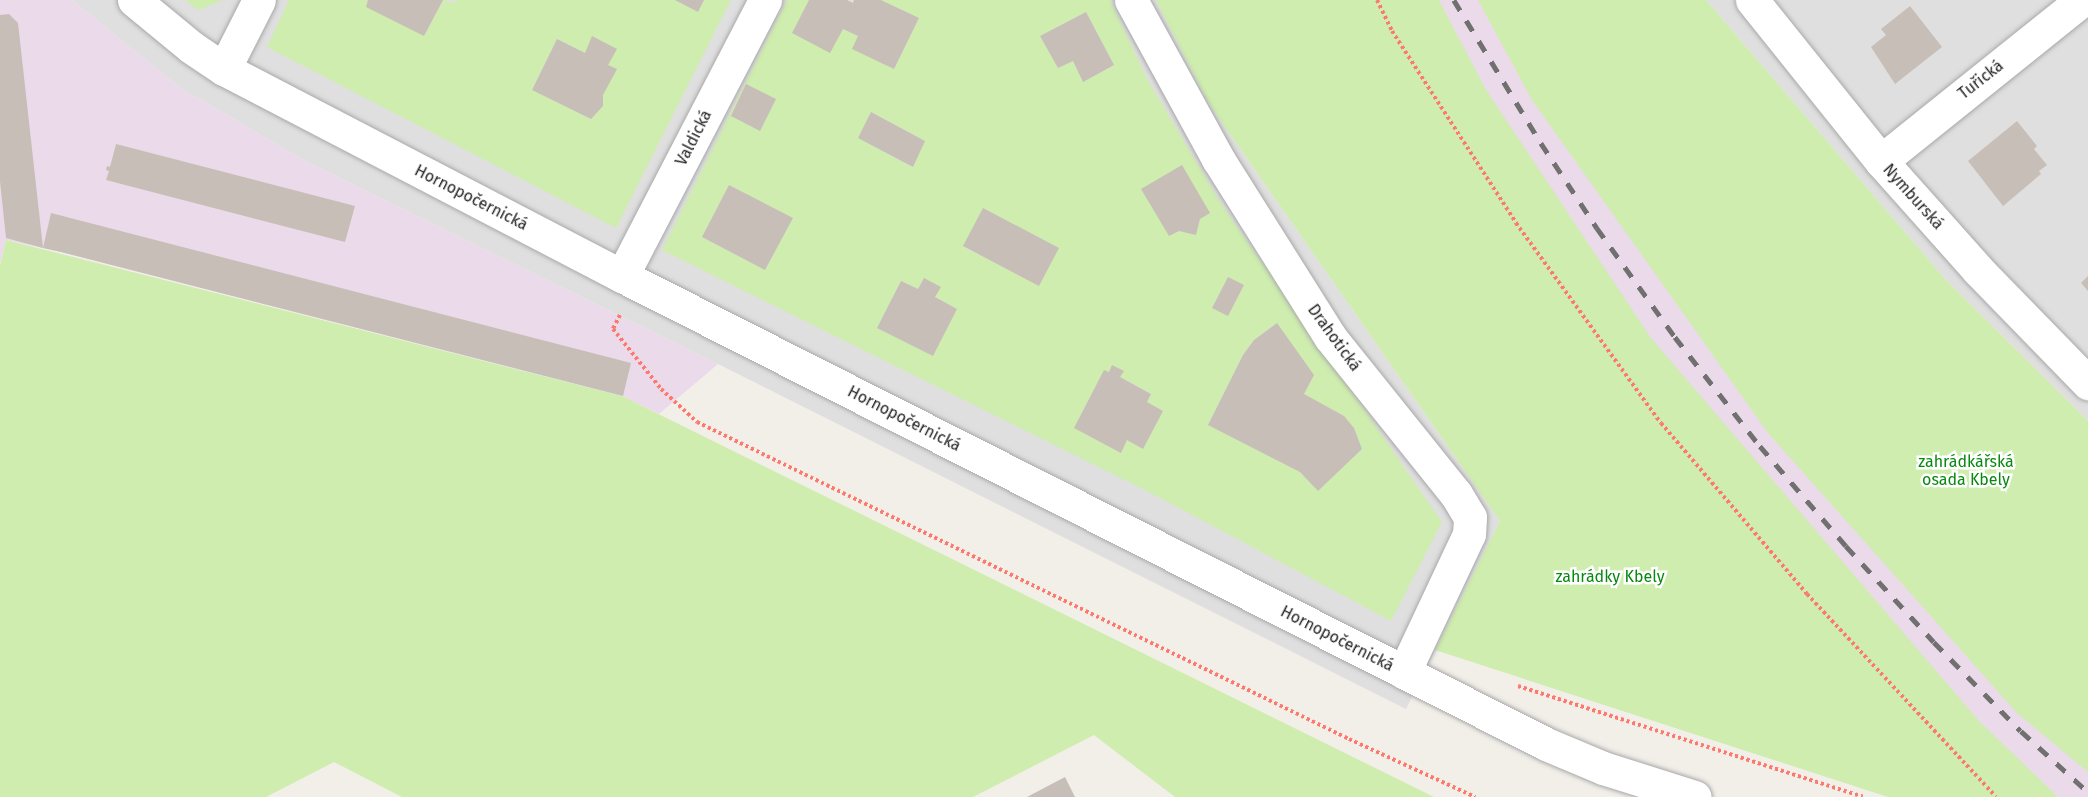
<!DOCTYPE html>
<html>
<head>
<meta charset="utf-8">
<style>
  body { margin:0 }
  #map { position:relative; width:2088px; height:797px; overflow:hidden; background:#f2efe9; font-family:"Fira Sans",sans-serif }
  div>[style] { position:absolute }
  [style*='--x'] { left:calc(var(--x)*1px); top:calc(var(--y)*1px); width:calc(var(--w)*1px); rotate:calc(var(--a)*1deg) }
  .residential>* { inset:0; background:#e0dfdf }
  .industrial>* { inset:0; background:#ebdae9 }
  .grass>* { inset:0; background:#ceedae }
  .building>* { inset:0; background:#c7beb7 }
  .path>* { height:4px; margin-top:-2px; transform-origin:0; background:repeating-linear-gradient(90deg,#fe796d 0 3px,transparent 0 6px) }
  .roads { filter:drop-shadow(0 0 2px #a9a9a9) drop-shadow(0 0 2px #a9a9a9) }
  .minor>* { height:33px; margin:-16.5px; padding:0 16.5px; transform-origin:16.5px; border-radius:16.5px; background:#fff }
  .tertiary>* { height:33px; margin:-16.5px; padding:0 16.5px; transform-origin:16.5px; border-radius:16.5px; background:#fff }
  .rail>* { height:4.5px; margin-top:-2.25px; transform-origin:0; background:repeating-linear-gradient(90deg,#707070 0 12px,transparent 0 24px) }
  span { translate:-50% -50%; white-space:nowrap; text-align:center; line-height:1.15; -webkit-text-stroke:5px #fff; paint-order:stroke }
  .street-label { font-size:16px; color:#222 }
  .park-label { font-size:16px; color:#088810 }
</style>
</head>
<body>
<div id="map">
  <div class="residential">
    <div style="clip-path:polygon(72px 0,1156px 0,1209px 104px,1500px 521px,1406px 709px,718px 364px,305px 161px,179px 87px)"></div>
    <div style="clip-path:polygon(1706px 0,2088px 0,2088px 421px,1945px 279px)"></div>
  </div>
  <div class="industrial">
    <div style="clip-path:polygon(0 0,72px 0,179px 87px,305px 161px,718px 364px,659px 414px,622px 396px,61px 252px,6px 240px,0 263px)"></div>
    <div style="clip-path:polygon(1417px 0,1485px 0,2088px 752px,2088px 797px,2050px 797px,1737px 464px)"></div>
  </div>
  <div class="grass">
    <div style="clip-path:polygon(185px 0,223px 0,198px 10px)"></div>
    <div style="clip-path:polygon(evenodd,289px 0,368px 0,366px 7px,424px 36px,443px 0,455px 3px,457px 0,675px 0,698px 12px,704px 0,731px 0,616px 228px,267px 47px,289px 0,593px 37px,616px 49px,608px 65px,616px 69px,603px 95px,603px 106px,591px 119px,532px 89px,557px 39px,585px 53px,593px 37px)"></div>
    <div style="clip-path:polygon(evenodd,787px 0,809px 0,792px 33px,830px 52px,843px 29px,858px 36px,894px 69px,919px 18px,881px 0,1110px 0,1147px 79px,1220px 202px,1442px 522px,1391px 621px,1153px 494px,662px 250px,787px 0,1086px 12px,1114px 65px,1083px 82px,1073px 61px,1059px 68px,1040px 36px,1086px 12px,787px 0,746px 85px,776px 99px,760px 131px,731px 116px,746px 85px,787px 0,872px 112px,925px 141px,912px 167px,858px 138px,872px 112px,787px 0,729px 185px,793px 218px,765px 270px,702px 237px,729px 185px,787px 0,983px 208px,1059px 248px,1039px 286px,964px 247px,983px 208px,787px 0,1200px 219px,1196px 235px,1179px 231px,1169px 236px,1200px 219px,787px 0,1228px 277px,1244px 285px,1228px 316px,1212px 308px,1228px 277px,787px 0,924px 278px,940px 287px,935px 297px,957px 309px,933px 356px,877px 328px,901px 281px,918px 289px,924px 278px,787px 0,1276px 323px,1314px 375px,1304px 394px,1344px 416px,1354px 428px,1362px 449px,1318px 491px,1300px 472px,1208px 425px,1243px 355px,1254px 340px,1276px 323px,787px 0,1112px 365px,1123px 371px,1120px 377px,1151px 393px,1147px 402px,1163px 411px,1143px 449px,1127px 440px,1121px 452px,1074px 428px,1104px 370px,1109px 372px,1112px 365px)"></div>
    <div style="clip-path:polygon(1156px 0,1439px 0,1486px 90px,1651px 338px,1979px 721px,2058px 797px,1888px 797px,1435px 650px,1500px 521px,1209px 104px)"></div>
    <div style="clip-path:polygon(1478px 0,1706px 0,1945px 279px,2088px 421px,2088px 772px,2017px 713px,1768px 433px,1532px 100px)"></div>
    <div style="clip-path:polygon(6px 240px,622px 396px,1434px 797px,1175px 797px,1094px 735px,973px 797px,402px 797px,334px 762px,266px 797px,0 797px,0 265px)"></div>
  </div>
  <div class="building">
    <div style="clip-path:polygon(368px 0,443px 0,424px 36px,366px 7px)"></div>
    <div style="clip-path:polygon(675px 0,704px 0,698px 12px)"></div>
    <div style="clip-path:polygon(809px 0,847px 0,853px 3px,854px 0,881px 0,919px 18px,894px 69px,852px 49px,858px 36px,843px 29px,830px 53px,792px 33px)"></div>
    <div style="clip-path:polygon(1910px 6px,1942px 47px,1895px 84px,1871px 47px,1886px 35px,1881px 29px)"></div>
    <div style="clip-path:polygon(1086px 12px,1114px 65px,1083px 82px,1073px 61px,1058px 68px,1040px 36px)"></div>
    <div style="clip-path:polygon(9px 14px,18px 23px,43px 248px,51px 213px,631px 363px,623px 396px,61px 252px,43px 248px,6px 238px,0 181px,0 15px)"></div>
    <div style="clip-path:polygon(592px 36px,617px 49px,608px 65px,617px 69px,603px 95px,603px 106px,591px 119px,532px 90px,557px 39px,585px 53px)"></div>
    <div style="clip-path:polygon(746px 84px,776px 99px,760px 131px,731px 116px)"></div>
    <div style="clip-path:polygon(871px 112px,925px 141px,913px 167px,858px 138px)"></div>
    <div style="clip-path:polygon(2017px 121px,2037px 146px,2034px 149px,2047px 165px,2039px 171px,2041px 174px,2003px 206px,1968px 161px)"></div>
    <div style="clip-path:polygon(116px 144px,355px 206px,345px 242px,106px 180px,109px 171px,106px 170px,107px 166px,110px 167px)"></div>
    <div style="clip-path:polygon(1182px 165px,1210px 213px,1200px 219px,1196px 235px,1179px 231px,1169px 236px,1141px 189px)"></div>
    <div style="clip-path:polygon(729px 185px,793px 218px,765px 270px,702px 237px)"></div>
    <div style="clip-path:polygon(983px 208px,1059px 248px,1039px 286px,963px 246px)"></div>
    <div style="clip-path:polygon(2088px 276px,2088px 291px,2081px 283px)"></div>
    <div style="clip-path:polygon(1228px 277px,1244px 285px,1228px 316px,1212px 308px)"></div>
    <div style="clip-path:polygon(924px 278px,941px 287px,935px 297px,957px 309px,933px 356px,877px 328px,901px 281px,918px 289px)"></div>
    <div style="clip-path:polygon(1277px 323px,1314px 375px,1304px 394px,1344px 416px,1354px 428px,1362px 449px,1318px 491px,1300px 472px,1208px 425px,1243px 355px,1254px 340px)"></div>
    <div style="clip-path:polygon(1112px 365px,1124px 371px,1120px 377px,1151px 394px,1147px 402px,1163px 411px,1143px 449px,1127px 440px,1121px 453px,1074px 428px,1104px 370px,1109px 372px)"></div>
    <div style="clip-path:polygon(1065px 777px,1075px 797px,1027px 797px)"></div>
  </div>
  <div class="path">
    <div style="--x:1377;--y:0;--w:34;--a:64"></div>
    <div style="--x:1392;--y:31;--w:229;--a:57.1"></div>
    <div style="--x:1516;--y:223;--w:247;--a:54.1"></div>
    <div style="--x:1661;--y:423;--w:225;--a:49.5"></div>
    <div style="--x:1807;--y:594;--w:277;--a:47"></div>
    <div style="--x:620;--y:315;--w:16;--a:117"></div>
    <div style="--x:613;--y:329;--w:77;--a:51.3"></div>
    <div style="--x:661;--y:389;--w:49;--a:42.5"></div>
    <div style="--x:697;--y:422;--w:725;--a:25.93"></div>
    <div style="--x:1349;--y:739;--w:139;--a:24.7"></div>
    <div style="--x:1518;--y:686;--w:362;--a:17.8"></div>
  </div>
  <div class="roads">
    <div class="minor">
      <div style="--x:1131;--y:0;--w:181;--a:61.3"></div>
      <div style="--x:1218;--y:159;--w:210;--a:57.8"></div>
      <div style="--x:1330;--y:337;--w:201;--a:51.3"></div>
      <div style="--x:1456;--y:494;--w:27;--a:59"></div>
      <div style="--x:1470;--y:517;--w:17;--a:93"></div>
      <div style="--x:1469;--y:534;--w:153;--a:115.2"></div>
      <div style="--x:1752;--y:0;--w:206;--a:51.3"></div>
      <div style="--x:1881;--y:161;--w:146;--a:48.3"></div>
      <div style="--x:1978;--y:270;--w:158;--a:45.8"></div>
      <div style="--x:224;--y:69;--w:77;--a:-63.1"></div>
      <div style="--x:1881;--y:161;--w:258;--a:-38.7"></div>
      <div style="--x:622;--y:276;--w:311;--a:-62.6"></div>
    </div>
    <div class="tertiary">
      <div style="--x:134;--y:0;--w:74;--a:39.5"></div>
      <div style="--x:191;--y:47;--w:40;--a:34"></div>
      <div style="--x:224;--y:69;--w:449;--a:27.5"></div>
      <div style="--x:622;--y:276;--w:1036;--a:26.86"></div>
      <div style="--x:1546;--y:744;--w:62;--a:22.8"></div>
      <div style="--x:1603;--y:768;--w:96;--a:17.5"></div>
    </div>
  </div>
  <div class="rail">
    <div style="--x:1454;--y:0;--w:167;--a:58.7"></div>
    <div style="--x:1541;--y:143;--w:102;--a:56.6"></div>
    <div style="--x:1597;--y:228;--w:134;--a:54.4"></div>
    <div style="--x:1675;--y:337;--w:138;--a:52.1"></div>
    <div style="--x:1760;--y:446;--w:132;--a:49.3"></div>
    <div style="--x:1846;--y:546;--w:130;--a:47.5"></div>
    <div style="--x:1934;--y:642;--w:124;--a:45.7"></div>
    <div style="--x:2021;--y:731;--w:91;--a:42.3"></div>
  </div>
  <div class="street-label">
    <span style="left:1981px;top:80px;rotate:-38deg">Tuřická</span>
    <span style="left:694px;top:138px;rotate:-63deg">Valdická</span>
    <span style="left:1913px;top:197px;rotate:48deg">Nymburská</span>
    <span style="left:471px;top:198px;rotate:27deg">Hornopočernická</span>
    <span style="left:1334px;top:338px;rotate:54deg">Drahotická</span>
    <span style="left:904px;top:419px;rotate:27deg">Hornopočernická</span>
    <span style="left:1337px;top:639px;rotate:27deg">Hornopočernická</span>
  </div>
  <div class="park-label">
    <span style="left:1966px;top:471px">zahrádkářská<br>osada Kbely</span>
    <span style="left:1610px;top:577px">zahrádky Kbely</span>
  </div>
</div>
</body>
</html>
